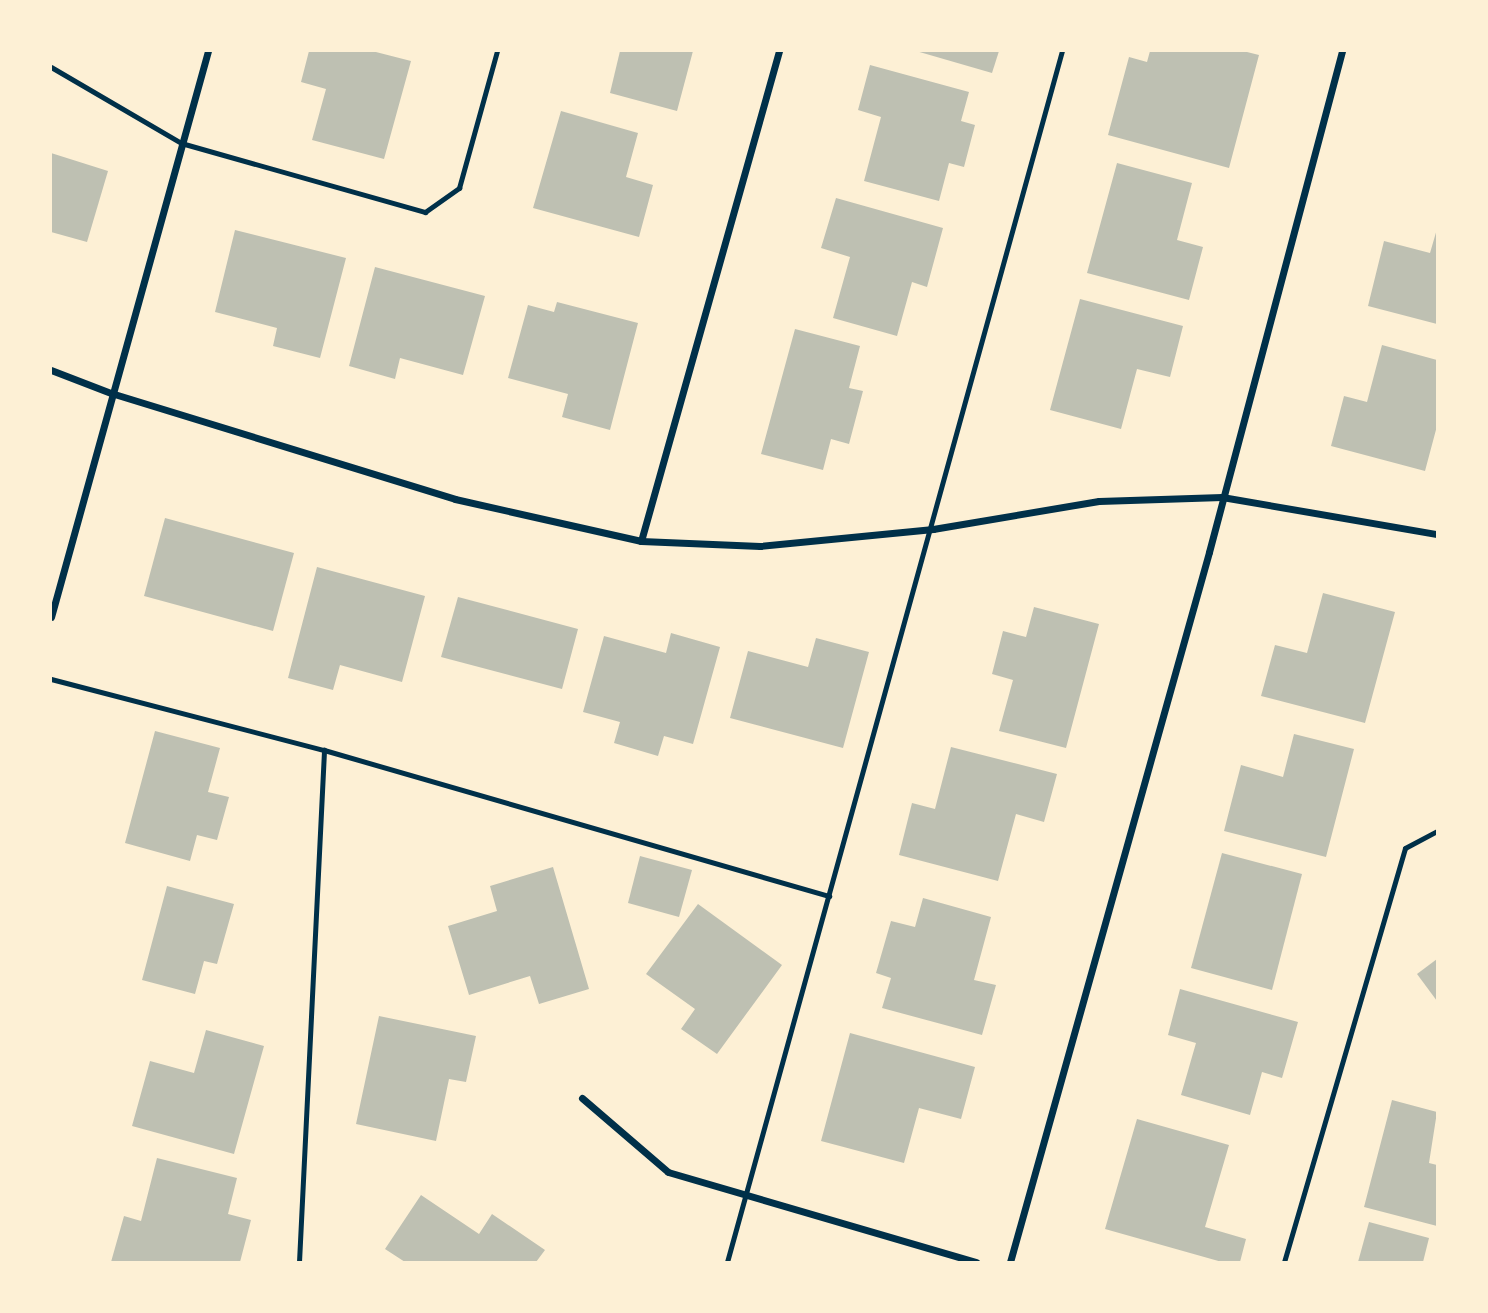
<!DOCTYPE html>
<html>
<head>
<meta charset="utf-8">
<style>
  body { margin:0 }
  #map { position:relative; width:1488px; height:1313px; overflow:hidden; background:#fdf0d5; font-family:"Source Sans 3",sans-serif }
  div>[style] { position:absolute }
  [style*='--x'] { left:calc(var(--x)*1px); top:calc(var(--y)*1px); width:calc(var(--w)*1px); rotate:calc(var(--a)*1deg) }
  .building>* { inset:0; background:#bec0b2 }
  .service>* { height:5px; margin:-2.5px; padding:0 2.5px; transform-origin:2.5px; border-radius:2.5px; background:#003049 }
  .minor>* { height:7px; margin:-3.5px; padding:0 3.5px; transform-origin:3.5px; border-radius:3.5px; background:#003049 }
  span { translate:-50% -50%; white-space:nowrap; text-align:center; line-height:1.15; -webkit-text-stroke:7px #fdf0d5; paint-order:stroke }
  .frame { position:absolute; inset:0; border:52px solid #fdf0d5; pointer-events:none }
</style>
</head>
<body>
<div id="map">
  <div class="building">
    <div style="clip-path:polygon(309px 51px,372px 51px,411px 61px,384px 159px,312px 140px,326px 89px,301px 82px)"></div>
    <div style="clip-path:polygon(620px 51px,693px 51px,677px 111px,610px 93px)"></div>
    <div style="clip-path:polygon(916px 51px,999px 51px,992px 73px)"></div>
    <div style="clip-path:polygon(1150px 51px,1243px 51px,1259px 55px,1229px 168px,1108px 135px,1129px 57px,1147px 62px)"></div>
    <div style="clip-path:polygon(870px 65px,969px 92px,961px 121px,975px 125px,964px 167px,949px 163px,939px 201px,864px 181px,881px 117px,858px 110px)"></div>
    <div style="clip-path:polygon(561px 111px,638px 133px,626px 177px,653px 185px,639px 237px,533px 208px)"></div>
    <div style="clip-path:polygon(51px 153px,108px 171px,87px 242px,51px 232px)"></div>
    <div style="clip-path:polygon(1117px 163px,1192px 183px,1177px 240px,1203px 247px,1189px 300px,1087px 273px)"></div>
    <div style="clip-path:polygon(836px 198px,943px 228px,927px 287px,912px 282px,897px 336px,833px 318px,850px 257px,821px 248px)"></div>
    <div style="clip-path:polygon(1437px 229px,1437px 324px,1368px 306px,1384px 241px,1430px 253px)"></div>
    <div style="clip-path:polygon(235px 230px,346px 258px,320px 358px,273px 346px,277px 328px,215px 312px)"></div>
    <div style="clip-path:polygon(375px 267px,485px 296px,463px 375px,400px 358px,395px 379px,349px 366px)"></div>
    <div style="clip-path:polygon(1080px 299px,1183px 326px,1170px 377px,1137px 369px,1121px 429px,1050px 410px)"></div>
    <div style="clip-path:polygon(557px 302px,638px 323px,610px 430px,562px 417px,568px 394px,508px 378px,528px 305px,554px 312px)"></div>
    <div style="clip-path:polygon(795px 329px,860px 346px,849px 388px,863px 391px,849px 444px,831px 439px,823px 470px,761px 454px)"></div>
    <div style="clip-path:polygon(1382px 345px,1437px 360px,1437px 426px,1425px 471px,1331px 446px,1344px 396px,1367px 402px)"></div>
    <div style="clip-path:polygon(165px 518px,294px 553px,273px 631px,144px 596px)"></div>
    <div style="clip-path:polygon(317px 567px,425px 596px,402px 682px,340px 665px,333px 690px,288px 678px)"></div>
    <div style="clip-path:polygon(1323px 593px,1395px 612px,1365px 723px,1261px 696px,1275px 645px,1307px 653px)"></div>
    <div style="clip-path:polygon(458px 597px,578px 629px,562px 689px,441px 657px)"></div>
    <div style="clip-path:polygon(1034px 607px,1099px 624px,1066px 748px,999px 731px,1013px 680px,992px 674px,1003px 631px,1026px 637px)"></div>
    <div style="clip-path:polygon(671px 633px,720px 647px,693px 744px,664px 736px,658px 756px,614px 743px,620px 722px,583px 712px,604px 636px,666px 653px)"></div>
    <div style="clip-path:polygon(816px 638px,869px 652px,843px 748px,730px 718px,748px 651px,808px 667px)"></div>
    <div style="clip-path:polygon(155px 731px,220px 748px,208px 792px,229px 797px,217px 840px,197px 835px,190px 861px,125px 843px)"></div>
    <div style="clip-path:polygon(1294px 734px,1354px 749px,1326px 857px,1224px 831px,1241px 765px,1283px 777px)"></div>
    <div style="clip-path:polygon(951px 747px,1057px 774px,1044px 822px,1016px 814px,998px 881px,899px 855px,912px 803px,935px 809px)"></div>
    <div style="clip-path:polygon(1222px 853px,1302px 874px,1272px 990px,1191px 968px)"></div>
    <div style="clip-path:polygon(640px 856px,692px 870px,679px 917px,628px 903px)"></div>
    <div style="clip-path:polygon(553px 867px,589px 989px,539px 1004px,530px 976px,469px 995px,448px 926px,497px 911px,490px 886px)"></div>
    <div style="clip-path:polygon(167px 886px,234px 904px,217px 964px,204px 961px,195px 994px,142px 980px)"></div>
    <div style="clip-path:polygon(923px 898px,991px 917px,974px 980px,996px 985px,982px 1035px,882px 1008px,891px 978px,876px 973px,891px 921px,915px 927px)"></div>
    <div style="clip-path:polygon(698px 904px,782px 965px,717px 1054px,681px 1029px,695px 1009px,646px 974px)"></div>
    <div style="clip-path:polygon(1437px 959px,1437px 1001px,1417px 974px)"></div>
    <div style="clip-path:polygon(1180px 989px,1298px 1022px,1282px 1078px,1262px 1072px,1250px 1115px,1181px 1095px,1196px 1043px,1168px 1035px)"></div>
    <div style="clip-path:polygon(379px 1016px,476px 1036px,466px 1082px,449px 1079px,436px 1141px,356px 1124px)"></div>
    <div style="clip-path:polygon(206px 1030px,264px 1046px,234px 1154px,132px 1126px,150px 1061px,194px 1073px)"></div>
    <div style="clip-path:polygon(850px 1033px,975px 1067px,961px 1119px,919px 1108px,904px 1163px,821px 1141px)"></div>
    <div style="clip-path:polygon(1392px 1100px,1437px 1112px,1429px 1163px,1437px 1165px,1437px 1226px,1364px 1207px)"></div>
    <div style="clip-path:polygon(1137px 1119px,1229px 1145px,1205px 1227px,1246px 1239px,1240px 1262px,1222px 1262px,1105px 1229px)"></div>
    <div style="clip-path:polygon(157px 1158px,237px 1178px,228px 1214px,251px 1220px,240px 1262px,111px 1262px,124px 1216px,141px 1221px)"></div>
    <div style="clip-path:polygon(421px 1195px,479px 1234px,492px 1214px,545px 1250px,536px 1262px,405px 1262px,385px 1249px)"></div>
    <div style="clip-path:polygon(1369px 1222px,1429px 1238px,1423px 1262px,1358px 1262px)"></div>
  </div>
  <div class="service">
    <div style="--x:51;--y:67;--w:151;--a:30.3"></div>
    <div style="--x:181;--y:143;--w:254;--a:15.8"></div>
    <div style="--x:425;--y:212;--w:42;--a:-35.2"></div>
    <div style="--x:459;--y:188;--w:142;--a:-74.5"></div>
    <div style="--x:51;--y:679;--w:282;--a:14.6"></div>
    <div style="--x:324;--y:750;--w:526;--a:16.13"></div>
    <div style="--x:299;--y:1262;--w:513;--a:-87.2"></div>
    <div style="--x:727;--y:1262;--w:1256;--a:-74.54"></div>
    <div style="--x:1284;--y:1262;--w:431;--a:-73.7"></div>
    <div style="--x:1405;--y:848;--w:36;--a:-28"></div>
  </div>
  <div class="minor">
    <div style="--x:51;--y:370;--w:64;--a:21"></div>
    <div style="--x:111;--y:393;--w:360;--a:17.1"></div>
    <div style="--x:455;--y:499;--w:191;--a:12.7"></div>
    <div style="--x:641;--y:541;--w:119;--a:2.4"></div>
    <div style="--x:760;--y:546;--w:174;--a:-5.6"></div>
    <div style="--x:933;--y:529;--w:168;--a:-9.6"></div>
    <div style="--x:1099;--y:501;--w:123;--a:-1.9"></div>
    <div style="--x:1222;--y:497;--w:218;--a:9.8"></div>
    <div style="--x:641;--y:541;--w:509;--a:-74.27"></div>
    <div style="--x:51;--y:617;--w:587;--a:-74.5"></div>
    <div style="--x:582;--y:1098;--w:113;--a:40.7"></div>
    <div style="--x:668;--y:1172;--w:321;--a:16.3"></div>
    <div style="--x:1010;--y:1262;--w:737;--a:-74.34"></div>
    <div style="--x:1209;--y:552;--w:518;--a:-75.13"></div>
  </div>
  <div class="frame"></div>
</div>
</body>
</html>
